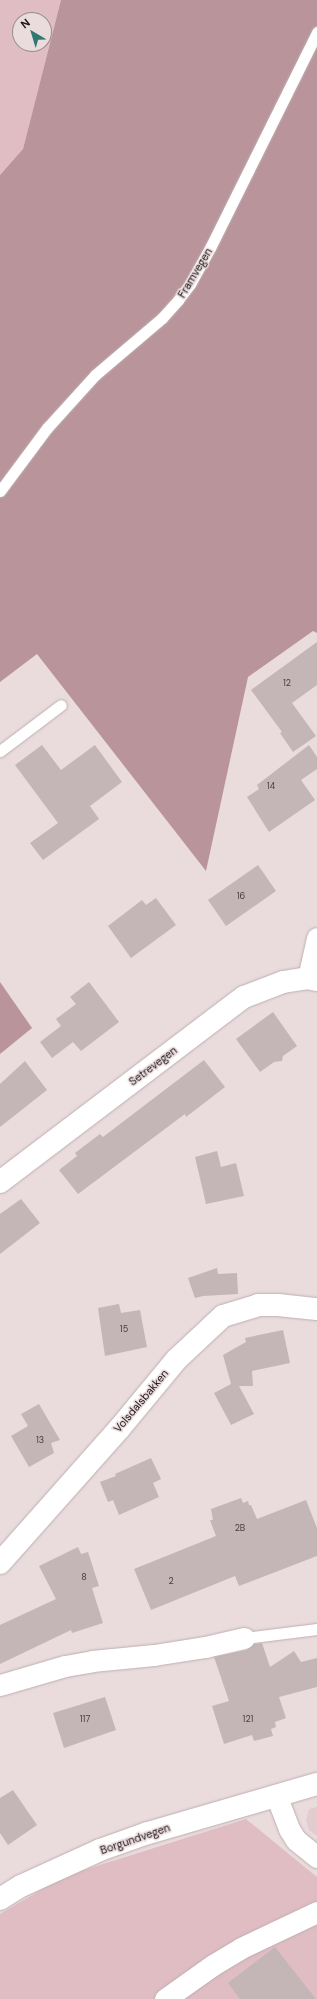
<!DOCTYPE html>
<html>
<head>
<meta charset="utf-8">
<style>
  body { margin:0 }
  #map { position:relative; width:317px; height:1999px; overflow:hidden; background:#eadbdd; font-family:"DM Sans",sans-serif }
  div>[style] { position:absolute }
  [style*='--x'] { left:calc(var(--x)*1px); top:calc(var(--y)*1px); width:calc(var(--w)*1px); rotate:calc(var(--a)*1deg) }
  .built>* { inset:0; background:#e3cbcf }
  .green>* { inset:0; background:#e0bdc3 }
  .forest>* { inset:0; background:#b9949a }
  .building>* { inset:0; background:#c4b5b7 }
  .roads { filter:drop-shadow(0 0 1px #bdafb1) drop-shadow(0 0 1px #bdafb1) }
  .service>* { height:11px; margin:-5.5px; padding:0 5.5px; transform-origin:5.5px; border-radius:5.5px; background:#fff }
  .minor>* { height:21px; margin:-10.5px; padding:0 10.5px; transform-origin:10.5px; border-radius:10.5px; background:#fff }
  .tertiary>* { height:22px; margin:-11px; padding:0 11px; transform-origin:11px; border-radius:11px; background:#fff }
  .secondary>* { height:22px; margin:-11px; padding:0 11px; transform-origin:11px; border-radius:11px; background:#fff }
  span { translate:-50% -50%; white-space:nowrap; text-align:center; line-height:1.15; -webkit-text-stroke:3px #eadbdd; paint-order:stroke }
  .number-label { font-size:9px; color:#453e3f }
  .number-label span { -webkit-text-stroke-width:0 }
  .street-label { font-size:11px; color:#1b1617 }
  .north { position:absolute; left:12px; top:12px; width:40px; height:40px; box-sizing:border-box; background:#eadbdd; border:1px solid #978c8e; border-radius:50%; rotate:322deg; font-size:11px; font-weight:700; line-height:16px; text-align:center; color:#1b1617 }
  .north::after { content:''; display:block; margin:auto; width:14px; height:18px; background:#307872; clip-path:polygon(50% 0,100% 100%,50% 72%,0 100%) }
</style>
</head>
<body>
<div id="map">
  <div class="built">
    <div style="clip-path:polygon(317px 1807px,317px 1836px,309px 1830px,306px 1820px,309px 1809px)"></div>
  </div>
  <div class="green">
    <div style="clip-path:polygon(evenodd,0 0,61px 0,23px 149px,0 175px,0 0,20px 20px,44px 20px,44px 44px,20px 44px,20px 20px)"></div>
    <div style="clip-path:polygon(246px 1819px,317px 1877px,317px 1999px,0 1999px,0 1914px,65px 1876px)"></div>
  </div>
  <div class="forest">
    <div style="clip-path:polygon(61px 0,317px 0,317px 633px,313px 631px,248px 677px,206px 871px,37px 654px,0 682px,0 175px,23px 149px)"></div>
    <div style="clip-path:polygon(0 982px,32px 1028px,0 1054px)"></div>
  </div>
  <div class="building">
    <div style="clip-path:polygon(317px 642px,317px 685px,292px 703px,316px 736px,293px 752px,280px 733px,282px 732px,251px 690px)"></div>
    <div style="clip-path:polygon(42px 745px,61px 770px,95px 745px,122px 782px,90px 806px,99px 819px,43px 860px,30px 843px,58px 823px,15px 765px)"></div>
    <div style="clip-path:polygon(309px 745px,317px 757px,317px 769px,301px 780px,315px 800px,269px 832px,247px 797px,259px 789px,257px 785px)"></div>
    <div style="clip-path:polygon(258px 865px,276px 891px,226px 926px,208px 900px)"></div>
    <div style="clip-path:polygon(156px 898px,176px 925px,131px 958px,108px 926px,142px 900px,146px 905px)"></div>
    <div style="clip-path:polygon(89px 982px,119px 1022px,81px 1051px,73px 1042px,52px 1058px,40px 1042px,61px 1026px,56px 1019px,76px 1004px,70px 997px)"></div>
    <div style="clip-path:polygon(273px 1012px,297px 1046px,283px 1056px,282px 1061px,274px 1062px,260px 1072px,236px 1039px)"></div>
    <div style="clip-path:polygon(204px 1060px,225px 1087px,186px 1117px,185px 1114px,78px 1194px,59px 1170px,77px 1156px,75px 1153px,100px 1134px,103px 1137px)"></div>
    <div style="clip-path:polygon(25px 1061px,47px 1090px,0 1127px,0 1084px)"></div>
    <div style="clip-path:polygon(217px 1151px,221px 1167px,236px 1163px,244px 1196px,206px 1204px,195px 1157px)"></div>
    <div style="clip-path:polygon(21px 1199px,40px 1223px,0 1254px,0 1214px)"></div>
    <div style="clip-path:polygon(217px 1268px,218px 1274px,237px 1273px,238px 1294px,203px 1296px,195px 1298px,188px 1278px)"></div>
    <div style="clip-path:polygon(119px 1304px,121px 1313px,140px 1310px,147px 1347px,105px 1356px,98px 1308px)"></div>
    <div style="clip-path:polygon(283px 1330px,290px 1363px,252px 1371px,253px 1386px,239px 1386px,254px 1414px,231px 1425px,214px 1393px,231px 1384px,223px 1355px,246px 1342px,245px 1338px)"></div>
    <div style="clip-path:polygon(39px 1404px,60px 1440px,51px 1443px,54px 1453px,29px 1467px,11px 1436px,28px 1426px,21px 1414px)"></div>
    <div style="clip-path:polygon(151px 1458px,161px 1479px,153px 1483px,159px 1497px,119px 1515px,113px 1500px,108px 1502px,100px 1482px,116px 1476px,115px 1474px)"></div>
    <div style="clip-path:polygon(241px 1498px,243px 1503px,248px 1501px,249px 1505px,251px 1505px,257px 1519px,306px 1500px,317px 1528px,317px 1556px,239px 1586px,235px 1576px,151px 1610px,134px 1569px,216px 1536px,210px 1520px,213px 1520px,211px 1509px)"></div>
    <div style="clip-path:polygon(78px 1547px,81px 1554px,88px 1552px,99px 1586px,92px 1588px,103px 1623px,72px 1633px,71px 1630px,0 1664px,0 1625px,56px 1599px,39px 1566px)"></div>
    <div style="clip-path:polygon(262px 1643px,270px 1667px,294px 1651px,301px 1662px,317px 1658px,317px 1687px,279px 1697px,286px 1718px,275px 1722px,276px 1727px,271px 1729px,273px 1736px,254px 1741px,252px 1735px,224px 1744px,212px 1706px,229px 1701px,214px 1657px,247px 1650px,254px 1644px)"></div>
    <div style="clip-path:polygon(105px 1697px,116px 1730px,64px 1748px,53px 1713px)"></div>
    <div style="clip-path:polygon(13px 1790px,37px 1825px,8px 1845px,0 1833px,0 1798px)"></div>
    <div style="clip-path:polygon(275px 1947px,316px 1999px,240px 1999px,228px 1983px)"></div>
  </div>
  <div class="roads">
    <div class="service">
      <div style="--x:0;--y:491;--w:79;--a:-53.3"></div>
      <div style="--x:47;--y:428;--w:72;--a:-47.8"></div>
      <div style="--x:95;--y:375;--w:88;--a:-40.4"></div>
      <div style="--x:162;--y:318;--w:24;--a:-48"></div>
      <div style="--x:178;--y:300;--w:20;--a:-53"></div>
      <div style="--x:190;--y:284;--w:43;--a:-61.1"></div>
      <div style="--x:211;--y:246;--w:239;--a:-63.6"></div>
      <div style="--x:0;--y:751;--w:76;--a:-37"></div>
      <div style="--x:244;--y:1638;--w:74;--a:-7"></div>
    </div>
    <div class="minor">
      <div style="--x:308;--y:978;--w:41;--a:-77.3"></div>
      <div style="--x:0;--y:1685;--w:68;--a:-16.3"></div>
      <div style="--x:65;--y:1666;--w:27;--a:-10"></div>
      <div style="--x:92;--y:1661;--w:62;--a:-5.5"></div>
      <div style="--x:154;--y:1655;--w:52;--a:-8.9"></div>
      <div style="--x:205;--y:1647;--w:40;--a:-13"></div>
      <div style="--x:276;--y:1795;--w:36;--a:69"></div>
      <div style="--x:289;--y:1829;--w:13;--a:58"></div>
      <div style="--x:296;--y:1840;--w:27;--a:39"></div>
      <div style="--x:165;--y:1999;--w:59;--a:-35.3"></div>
      <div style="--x:213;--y:1965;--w:33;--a:-31"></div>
      <div style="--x:241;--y:1948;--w:84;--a:-25.3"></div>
    </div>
    <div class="tertiary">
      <div style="--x:0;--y:1182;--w:306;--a:-37.2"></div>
      <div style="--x:244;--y:997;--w:42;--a:-21"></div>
      <div style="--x:283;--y:982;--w:25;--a:-9"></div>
      <div style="--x:308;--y:978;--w:9;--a:13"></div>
      <div style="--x:0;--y:1563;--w:179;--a:-48.4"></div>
      <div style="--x:119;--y:1429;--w:91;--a:-50.4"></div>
      <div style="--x:177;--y:1359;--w:63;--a:-43.1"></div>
      <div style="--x:223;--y:1316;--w:37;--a:-17"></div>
      <div style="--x:258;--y:1305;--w:20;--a:0"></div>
      <div style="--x:278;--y:1305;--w:39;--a:6"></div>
    </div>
    <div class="secondary">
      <div style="--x:0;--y:1899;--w:25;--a:-32"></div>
      <div style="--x:21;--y:1886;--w:87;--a:-24.5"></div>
      <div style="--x:100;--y:1850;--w:51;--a:-19.5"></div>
      <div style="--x:148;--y:1833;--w:176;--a:-16.2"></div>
    </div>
  </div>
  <div class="number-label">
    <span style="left:287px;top:683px">12</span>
    <span style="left:271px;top:786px">14</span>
    <span style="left:241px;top:896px">16</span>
    <span style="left:124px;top:1329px">15</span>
    <span style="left:40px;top:1440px">13</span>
    <span style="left:240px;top:1528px">2B</span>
    <span style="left:84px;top:1577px">8</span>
    <span style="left:171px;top:1581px">2</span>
    <span style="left:85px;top:1719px">117</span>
    <span style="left:248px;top:1719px">121</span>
  </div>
  <div class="street-label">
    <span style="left:195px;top:273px;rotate:-59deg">Framvegen</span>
    <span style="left:153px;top:1066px;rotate:-37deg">Setrevegen</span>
    <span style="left:141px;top:1401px;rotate:-50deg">Volsdalsbakken</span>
    <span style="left:135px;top:1839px;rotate:-19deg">Borgundvegen</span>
  </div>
  <div class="north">N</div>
</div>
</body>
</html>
